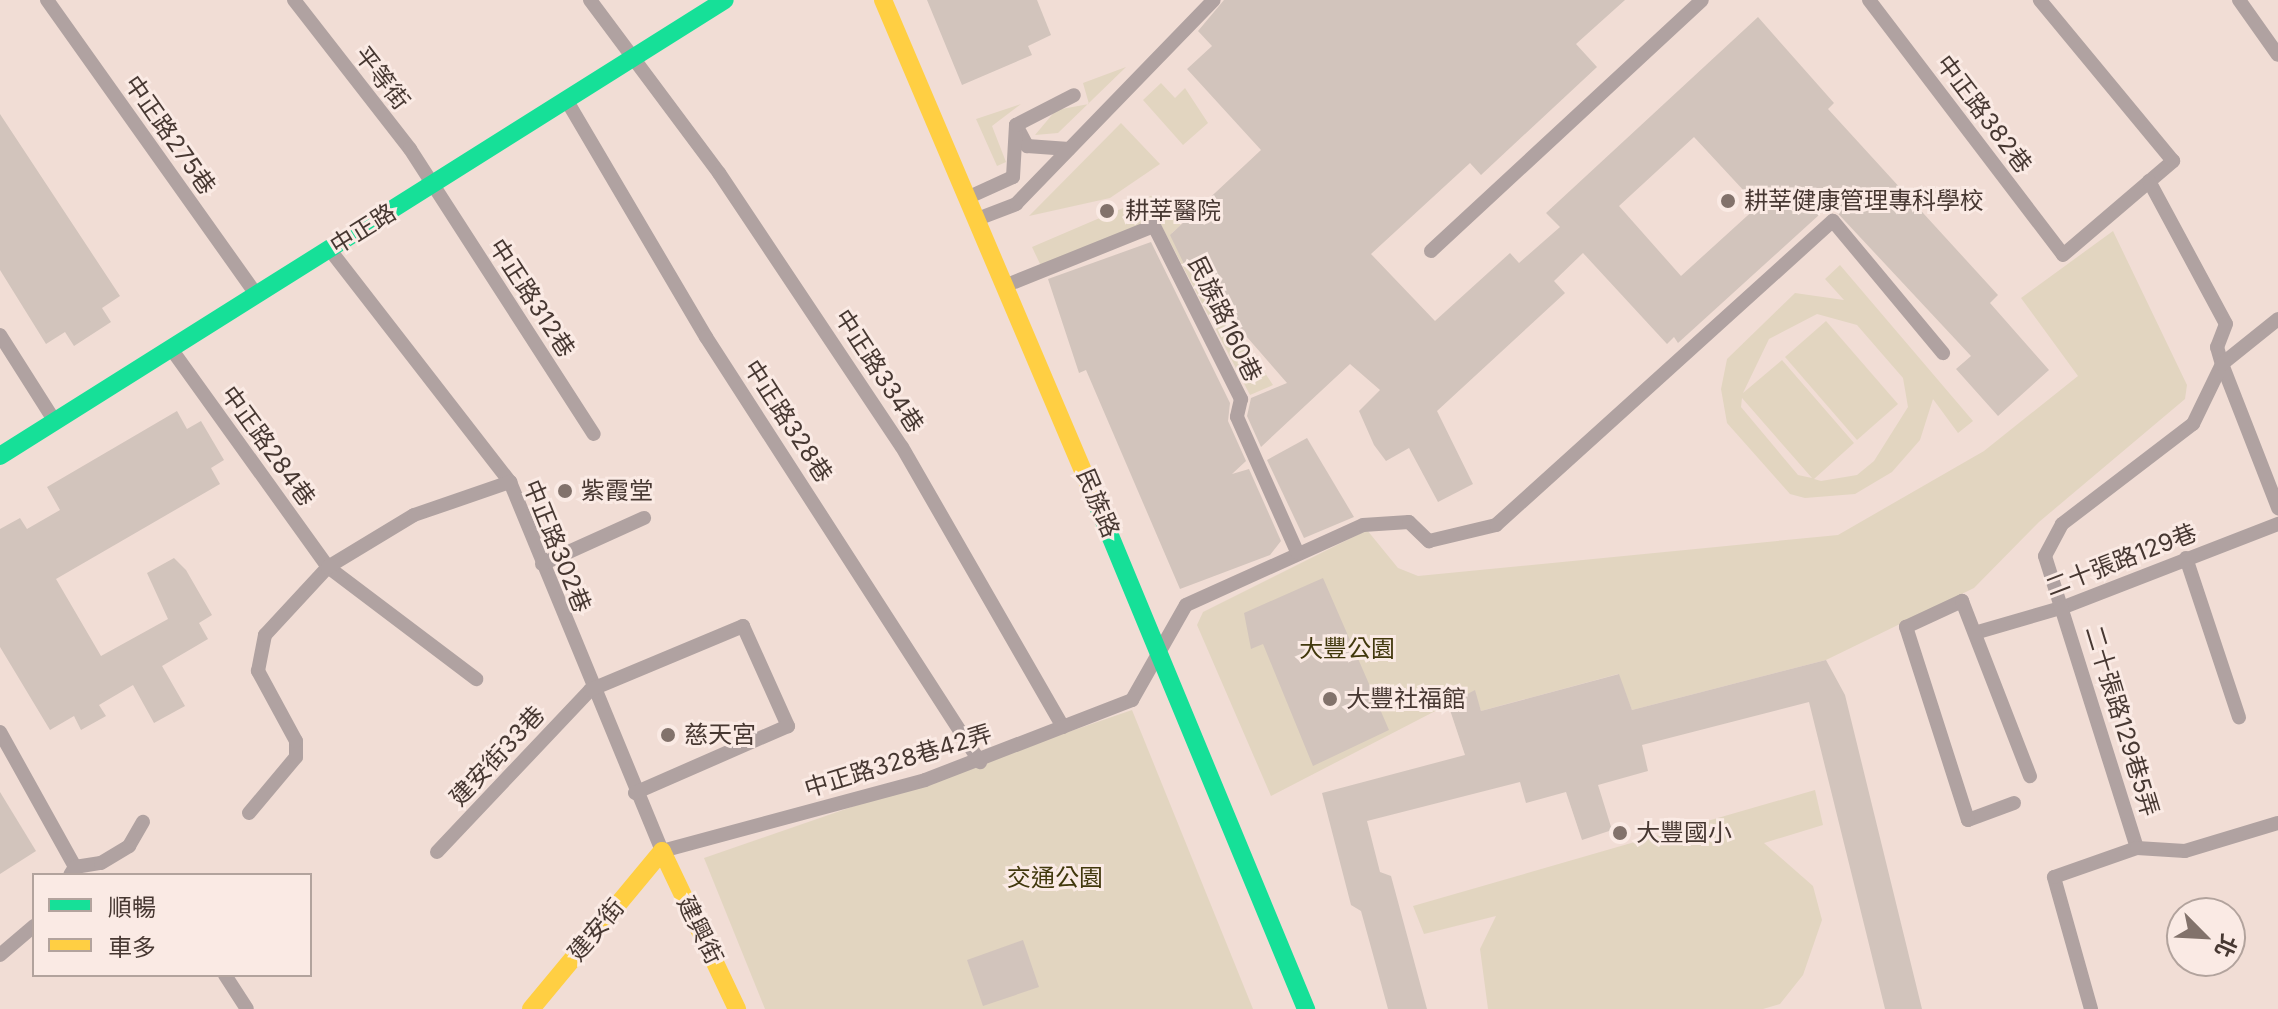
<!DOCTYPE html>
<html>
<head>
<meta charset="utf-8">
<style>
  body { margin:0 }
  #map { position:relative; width:2278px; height:1009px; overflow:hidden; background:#f1ddd5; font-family:Inter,"Noto Sans TC",sans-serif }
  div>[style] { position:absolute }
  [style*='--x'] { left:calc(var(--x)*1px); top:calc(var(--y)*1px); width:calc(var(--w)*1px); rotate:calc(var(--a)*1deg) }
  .green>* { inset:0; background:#e2d5c0 }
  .building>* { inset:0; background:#d2c4bc }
  .lane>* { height:14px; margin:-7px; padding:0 7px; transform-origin:7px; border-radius:7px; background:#b0a2a1 }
  .fast>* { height:18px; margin:-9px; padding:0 9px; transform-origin:9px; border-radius:9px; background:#16e098 }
  .slow>* { height:18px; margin:-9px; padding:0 9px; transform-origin:9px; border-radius:9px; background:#ffcf43 }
  .dots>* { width:22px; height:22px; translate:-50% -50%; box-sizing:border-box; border:4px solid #faeae4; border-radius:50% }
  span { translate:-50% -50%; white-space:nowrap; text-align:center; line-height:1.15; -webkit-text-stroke:6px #faeae4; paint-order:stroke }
  .street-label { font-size:24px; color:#473832 }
  .poi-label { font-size:24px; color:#473832 }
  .left { translate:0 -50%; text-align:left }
  .park-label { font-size:24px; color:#41380c }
  .legend { position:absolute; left:32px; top:873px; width:280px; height:104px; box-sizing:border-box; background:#faeae4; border:2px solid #b2a39d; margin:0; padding:10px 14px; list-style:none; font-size:24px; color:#473832 }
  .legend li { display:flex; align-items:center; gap:16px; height:40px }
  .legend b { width:40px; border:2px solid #b2a39d }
  .north { position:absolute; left:2166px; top:897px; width:80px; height:80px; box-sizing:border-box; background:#faeae4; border:2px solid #b2a39d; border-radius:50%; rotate:114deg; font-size:22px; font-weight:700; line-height:32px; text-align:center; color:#473832 }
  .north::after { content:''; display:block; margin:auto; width:28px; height:36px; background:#82726b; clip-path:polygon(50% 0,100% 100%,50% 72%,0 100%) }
</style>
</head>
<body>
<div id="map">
  <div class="green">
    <div style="clip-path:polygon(1126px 67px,1058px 133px,1035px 135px,1056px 110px,1089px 104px,1083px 83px)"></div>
    <div style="clip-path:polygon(1161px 83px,1175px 98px,1185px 88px,1208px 123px,1183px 145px,1143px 100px)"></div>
    <div style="clip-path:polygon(1021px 104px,992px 126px,1006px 162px,997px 166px,976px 119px)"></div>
    <div style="clip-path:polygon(1121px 123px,1160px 164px,1110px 198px,1029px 216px)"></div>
    <div style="clip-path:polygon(1151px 196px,1181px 225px,1172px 233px,1273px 385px,1250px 395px,1158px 219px,1041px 266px,1032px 247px)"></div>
    <div style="clip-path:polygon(2113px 231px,2187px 385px,2185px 399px,2039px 522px,1974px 588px,1826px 660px,1632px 710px,1618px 674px,1481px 711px,1474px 691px,1271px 796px,1197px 625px,1203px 612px,1367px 530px,1398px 568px,1418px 576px,1838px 535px,1984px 451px,2078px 376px,2021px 298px)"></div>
    <div style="clip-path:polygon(evenodd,1840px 265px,1973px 421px,1958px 433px,1933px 399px,1920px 440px,1892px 472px,1855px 494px,1805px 498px,1790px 494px,1727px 423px,1721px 389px,1727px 359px,1795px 293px,1844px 300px,1825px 279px,1840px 265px,1817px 314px,1857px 325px,1903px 378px,1908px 407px,1874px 461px,1857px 475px,1821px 481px,1814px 479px,1854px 443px,1782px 360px,1743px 393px,1769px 339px,1817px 314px,1840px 265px,1742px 398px,1812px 478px,1798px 475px,1741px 407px,1742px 398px)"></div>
    <div style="clip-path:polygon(1826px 321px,1898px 404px,1857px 440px,1785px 357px)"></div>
    <div style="clip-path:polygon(1132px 710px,1253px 1009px,765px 1009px,704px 858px)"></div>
    <div style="clip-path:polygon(1815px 790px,1823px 825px,1764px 843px,1813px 886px,1822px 920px,1803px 975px,1780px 1004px,1763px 1009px,1488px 1009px,1480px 949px,1496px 916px,1424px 934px,1413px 906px)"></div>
  </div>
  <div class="building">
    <div style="clip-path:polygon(927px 0,1037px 0,1051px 35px,1028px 46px,1032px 55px,962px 85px)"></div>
    <div style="clip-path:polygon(evenodd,1224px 0,1625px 0,1576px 44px,1597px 67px,1481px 175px,1470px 163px,1371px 254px,1435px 321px,1510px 253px,1519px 263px,1560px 227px,1546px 213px,1758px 17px,1834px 103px,1828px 109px,1998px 295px,1990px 303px,2049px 370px,1998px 416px,1956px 369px,1971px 356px,1830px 205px,1678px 343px,1674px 337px,1667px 344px,1583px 253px,1554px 281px,1565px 293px,1437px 411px,1473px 484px,1438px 502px,1409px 448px,1386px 461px,1374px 445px,1359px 411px,1380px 390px,1350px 364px,1261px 447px,1247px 416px,1251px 398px,1287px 383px,1185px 266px,1170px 235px,1261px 150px,1187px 69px,1212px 46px,1198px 31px,1224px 0,1694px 137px,1758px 206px,1681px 276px,1619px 206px,1694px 137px)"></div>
    <div style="clip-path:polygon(0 114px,120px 296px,102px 308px,111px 322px,74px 346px,65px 332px,46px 344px,0 270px)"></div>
    <div style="clip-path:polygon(1151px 242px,1230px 403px,1228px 421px,1246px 461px,1232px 474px,1249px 469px,1281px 541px,1270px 555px,1180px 589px,1086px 370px,1079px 373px,1048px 279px)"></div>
    <div style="clip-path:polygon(177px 411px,187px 429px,201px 421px,224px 460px,211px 468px,220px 484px,56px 579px,101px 656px,168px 619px,147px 573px,174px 558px,186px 570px,212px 615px,199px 623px,208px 639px,162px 666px,185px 706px,154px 723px,133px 685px,99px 705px,106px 716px,81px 730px,74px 716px,50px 730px,0 647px,0 529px,20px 518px,27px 529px,60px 510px,47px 487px)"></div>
    <div style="clip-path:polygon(1307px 438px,1354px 517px,1304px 538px,1267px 460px)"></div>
    <div style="clip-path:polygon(1323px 578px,1389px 730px,1313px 766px,1263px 644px,1251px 649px,1244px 613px)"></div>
    <div style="clip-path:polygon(1826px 660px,1845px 695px,1922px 1009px,1885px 1009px,1809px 702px,1642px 745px,1648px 771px,1598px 785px,1612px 830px,1582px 840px,1566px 792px,1526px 803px,1520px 782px,1367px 821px,1380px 872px,1391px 876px,1427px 1009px,1388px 1009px,1361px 911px,1351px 905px,1322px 793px,1465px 755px,1448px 704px,1475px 690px,1481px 711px,1619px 674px,1632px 710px)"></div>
    <div style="clip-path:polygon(0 792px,36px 851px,0 874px)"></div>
    <div style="clip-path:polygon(1023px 940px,1039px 987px,983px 1006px,967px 960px)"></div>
  </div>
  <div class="lane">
    <div style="--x:47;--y:0;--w:359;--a:54.6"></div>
    <div style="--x:294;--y:0;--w:189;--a:52.1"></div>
    <div style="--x:410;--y:149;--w:339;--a:57.2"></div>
    <div style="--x:590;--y:0;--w:216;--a:53.3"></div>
    <div style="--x:719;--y:173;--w:329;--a:56.3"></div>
    <div style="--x:902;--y:447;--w:323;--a:60.1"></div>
    <div style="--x:1869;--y:0;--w:320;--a:52.7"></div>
    <div style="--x:2063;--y:255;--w:145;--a:-40.5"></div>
    <div style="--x:2173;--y:161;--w:209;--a:-129.6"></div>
    <div style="--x:2239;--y:0;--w:67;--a:54.7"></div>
    <div style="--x:567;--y:101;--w:274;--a:59.5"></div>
    <div style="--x:706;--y:337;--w:506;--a:57.19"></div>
    <div style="--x:1016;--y:125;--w:24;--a:62"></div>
    <div style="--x:1027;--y:146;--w:42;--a:4.1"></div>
    <div style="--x:2149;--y:181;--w:162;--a:61.7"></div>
    <div style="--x:2226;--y:324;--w:25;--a:111"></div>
    <div style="--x:2217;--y:347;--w:18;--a:74"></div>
    <div style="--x:2222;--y:364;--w:155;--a:68.7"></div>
    <div style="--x:969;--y:197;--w:48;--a:-24.4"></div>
    <div style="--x:1013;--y:177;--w:52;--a:-86.7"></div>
    <div style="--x:1016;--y:125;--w:65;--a:-27.3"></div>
    <div style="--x:980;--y:218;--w:39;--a:-21"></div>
    <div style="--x:1016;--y:204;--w:284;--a:-45.9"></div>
    <div style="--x:330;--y:250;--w:294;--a:52.2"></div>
    <div style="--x:510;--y:482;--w:399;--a:67.6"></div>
    <div style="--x:662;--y:851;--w:272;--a:-15.1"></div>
    <div style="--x:925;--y:780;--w:222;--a:-21.1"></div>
    <div style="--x:1132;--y:700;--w:109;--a:-60.4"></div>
    <div style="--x:1186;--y:605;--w:194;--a:-24.3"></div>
    <div style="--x:1363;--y:525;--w:46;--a:-3.7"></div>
    <div style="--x:1409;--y:522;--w:28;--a:44"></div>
    <div style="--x:1429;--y:541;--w:69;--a:-13.4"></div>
    <div style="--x:1496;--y:525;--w:454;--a:-42.1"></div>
    <div style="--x:1833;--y:221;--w:172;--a:50.2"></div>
    <div style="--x:1431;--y:251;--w:369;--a:-42.8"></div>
    <div style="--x:1007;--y:285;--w:158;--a:-21.9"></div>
    <div style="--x:1154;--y:226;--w:194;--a:63.3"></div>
    <div style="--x:1241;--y:399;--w:18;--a:103"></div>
    <div style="--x:1237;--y:417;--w:148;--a:66"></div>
    <div style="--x:0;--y:335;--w:101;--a:57.6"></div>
    <div style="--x:172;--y:350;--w:267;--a:54.3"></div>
    <div style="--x:328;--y:567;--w:186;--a:37.1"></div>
    <div style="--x:2186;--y:558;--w:168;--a:71.6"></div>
    <div style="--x:542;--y:564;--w:112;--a:-24.3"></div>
    <div style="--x:1978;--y:632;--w:90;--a:-16.2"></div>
    <div style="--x:2064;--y:607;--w:230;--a:-21.2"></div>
    <div style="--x:0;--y:732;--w:154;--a:60.9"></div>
    <div style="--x:75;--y:867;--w:9;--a:122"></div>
    <div style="--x:2014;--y:803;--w:49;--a:159.7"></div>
    <div style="--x:1968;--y:820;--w:203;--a:-107.8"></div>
    <div style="--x:1906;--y:627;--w:62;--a:-24.9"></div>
    <div style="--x:1962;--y:601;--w:188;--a:68.8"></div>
    <div style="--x:249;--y:813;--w:73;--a:-50"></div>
    <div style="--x:296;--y:757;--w:16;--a:-90"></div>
    <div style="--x:296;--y:741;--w:80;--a:-118.5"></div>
    <div style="--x:258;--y:671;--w:37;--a:-79"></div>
    <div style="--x:265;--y:635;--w:93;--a:-47.2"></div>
    <div style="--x:328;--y:567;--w:100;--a:-31.2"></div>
    <div style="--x:414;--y:515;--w:102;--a:-19"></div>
    <div style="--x:2137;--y:848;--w:306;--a:-107.5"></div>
    <div style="--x:2045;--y:556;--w:36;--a:-62"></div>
    <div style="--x:2062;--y:524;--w:165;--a:-37.4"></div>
    <div style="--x:2193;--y:424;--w:67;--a:-64.2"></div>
    <div style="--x:2222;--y:364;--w:72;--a:-38.8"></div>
    <div style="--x:437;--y:852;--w:223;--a:-46.6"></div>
    <div style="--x:590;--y:690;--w:166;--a:-22.7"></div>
    <div style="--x:743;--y:626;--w:110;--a:65.8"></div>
    <div style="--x:788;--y:726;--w:167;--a:156.4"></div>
    <div style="--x:75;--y:867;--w:26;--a:-9"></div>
    <div style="--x:101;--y:863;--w:33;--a:-31"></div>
    <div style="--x:129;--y:846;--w:28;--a:-60"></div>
    <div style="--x:0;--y:955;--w:45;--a:-40.5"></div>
    <div style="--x:225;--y:975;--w:40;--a:57.1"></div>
    <div style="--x:2091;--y:1009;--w:137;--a:-105.7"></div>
    <div style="--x:2054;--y:877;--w:88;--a:-19.3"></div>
    <div style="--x:2137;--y:848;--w:48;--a:3.6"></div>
    <div style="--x:2185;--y:851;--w:97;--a:-16.8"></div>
  </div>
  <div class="fast">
    <div style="--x:0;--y:456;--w:856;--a:-32.17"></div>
    <div style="--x:1092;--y:492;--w:560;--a:67.51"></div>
  </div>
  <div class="slow">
    <div style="--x:883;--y:0;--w:535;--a:66.98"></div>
    <div style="--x:531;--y:1009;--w:205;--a:-50.3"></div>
    <div style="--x:662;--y:851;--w:175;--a:64.6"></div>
  </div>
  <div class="dots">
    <div style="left:1728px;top:201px;background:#82726b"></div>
    <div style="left:1107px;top:211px;background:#82726b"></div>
    <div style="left:565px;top:491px;background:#82726b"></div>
    <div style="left:1330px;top:699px;background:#82726b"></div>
    <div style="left:668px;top:735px;background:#82726b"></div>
    <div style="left:1620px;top:833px;background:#82726b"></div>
  </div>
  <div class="street-label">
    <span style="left:382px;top:78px;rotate:52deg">平等街</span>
    <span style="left:1984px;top:114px;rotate:53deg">中正路382巷</span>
    <span style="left:170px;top:135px;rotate:55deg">中正路275巷</span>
    <span style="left:363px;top:229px;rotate:-32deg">中正路</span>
    <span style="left:532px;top:298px;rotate:57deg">中正路312巷</span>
    <span style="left:1225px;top:319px;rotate:64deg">民族路160巷</span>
    <span style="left:879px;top:371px;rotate:57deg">中正路334巷</span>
    <span style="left:788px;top:421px;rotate:57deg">中正路328巷</span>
    <span style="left:268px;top:446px;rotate:54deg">中正路284巷</span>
    <span style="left:1098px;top:503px;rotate:67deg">民族路</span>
    <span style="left:557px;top:546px;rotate:68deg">中正路302巷</span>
    <span style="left:2121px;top:560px;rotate:-21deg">二十張路129巷</span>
    <span style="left:2122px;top:721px;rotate:73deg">二十張路129巷5弄</span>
    <span style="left:497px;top:756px;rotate:-47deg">建安街33巷</span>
    <span style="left:898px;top:761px;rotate:-17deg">中正路328巷42弄</span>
    <span style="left:596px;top:930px;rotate:-50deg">建安街</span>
    <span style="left:700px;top:930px;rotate:64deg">建興街</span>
  </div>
  <div class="poi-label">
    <span class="left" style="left:1744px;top:201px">耕莘健康管理專科學校</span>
    <span class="left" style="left:1125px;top:211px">耕莘醫院</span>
    <span class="left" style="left:581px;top:491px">紫霞堂</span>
    <span class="left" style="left:1346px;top:699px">大豐社福館</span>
    <span class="left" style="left:684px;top:735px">慈天宮</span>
    <span class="left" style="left:1636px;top:833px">大豐國小</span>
  </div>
  <div class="park-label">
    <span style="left:1347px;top:649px">大豐公園</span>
    <span style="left:1055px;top:878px">交通公園</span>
  </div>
  <ul class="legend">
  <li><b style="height:10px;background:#16e098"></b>順暢</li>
  <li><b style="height:10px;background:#ffcf43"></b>車多</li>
  </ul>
  <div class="north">北</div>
</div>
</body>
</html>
